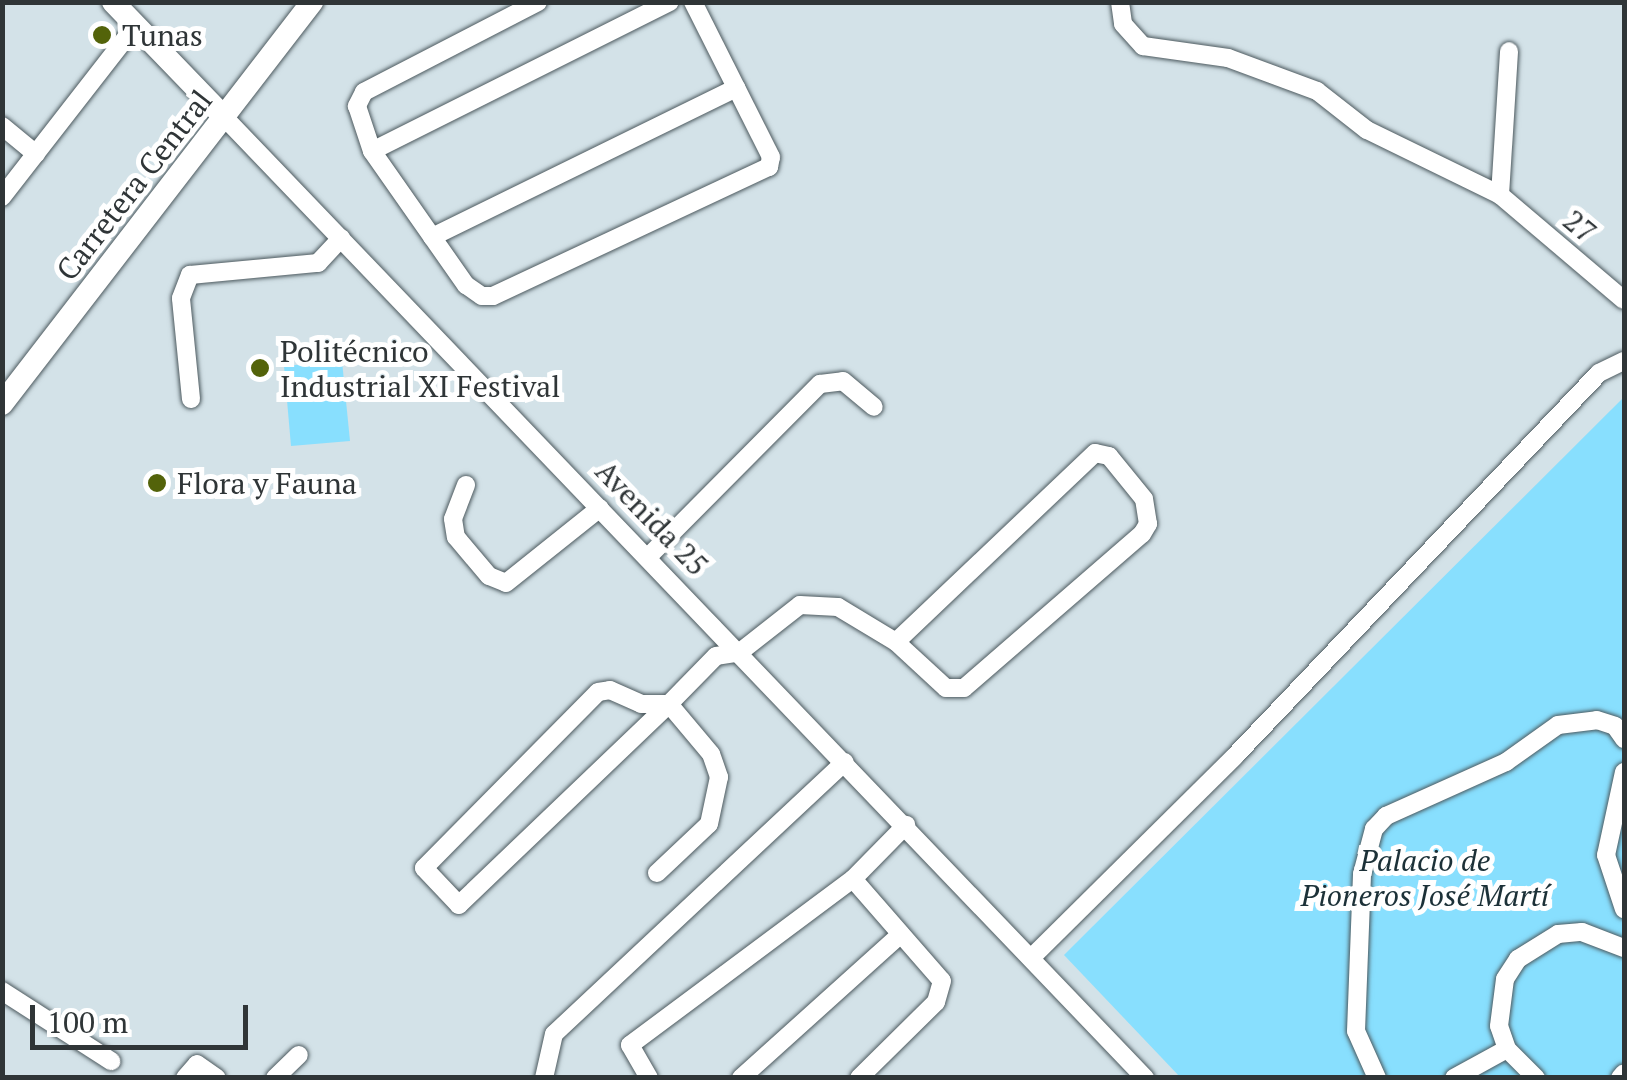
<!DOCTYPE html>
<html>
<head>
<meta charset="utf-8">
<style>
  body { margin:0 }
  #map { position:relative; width:1627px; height:1080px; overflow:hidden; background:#d3e2e8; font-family:"PT Serif",serif }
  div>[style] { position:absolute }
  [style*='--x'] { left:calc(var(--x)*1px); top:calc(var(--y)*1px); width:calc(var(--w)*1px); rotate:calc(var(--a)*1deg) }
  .green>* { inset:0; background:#88dffe }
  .roads { filter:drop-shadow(0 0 2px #4c595e) drop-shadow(0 0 2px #4c595e) }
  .minor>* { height:18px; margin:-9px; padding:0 9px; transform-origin:9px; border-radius:9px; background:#fff }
  .major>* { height:22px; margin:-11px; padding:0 11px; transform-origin:11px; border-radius:11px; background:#fff }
  .dots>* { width:28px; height:28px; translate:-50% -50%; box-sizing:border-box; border:5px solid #fff; border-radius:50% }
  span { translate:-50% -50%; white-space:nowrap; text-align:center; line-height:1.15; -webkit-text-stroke:10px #fff; paint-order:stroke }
  .poi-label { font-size:30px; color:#2f3537 }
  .left { translate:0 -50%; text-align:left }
  .street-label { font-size:30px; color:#2f3537 }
  .park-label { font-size:30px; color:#1c3138; font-style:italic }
  .frame { position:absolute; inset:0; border:5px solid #2f3537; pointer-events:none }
  .scale { position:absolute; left:30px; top:1005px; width:218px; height:45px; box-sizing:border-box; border:5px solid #2f3537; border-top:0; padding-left:12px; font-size:30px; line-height:35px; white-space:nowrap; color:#2f3537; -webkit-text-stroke:8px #fff; paint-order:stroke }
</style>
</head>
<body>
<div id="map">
  <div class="green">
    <div style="clip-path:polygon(342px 361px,350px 441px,291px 446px,284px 366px)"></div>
    <div style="clip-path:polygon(1624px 397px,1624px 1077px,1180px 1077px,1064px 955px)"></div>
  </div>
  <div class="roads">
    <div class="minor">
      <div style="--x:538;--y:2;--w:196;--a:152.7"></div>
      <div style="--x:364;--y:92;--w:16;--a:117"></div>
      <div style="--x:357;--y:106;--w:47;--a:71.6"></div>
      <div style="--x:372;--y:151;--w:164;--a:55"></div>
      <div style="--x:466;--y:285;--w:19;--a:35"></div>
      <div style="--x:482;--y:296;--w:11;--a:0"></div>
      <div style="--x:493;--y:296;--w:305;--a:-25.1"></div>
      <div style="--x:769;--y:167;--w:10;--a:-79"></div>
      <div style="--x:771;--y:157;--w:174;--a:-116.7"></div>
      <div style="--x:1120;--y:2;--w:22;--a:82"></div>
      <div style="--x:1123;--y:24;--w:30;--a:48"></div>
      <div style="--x:1143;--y:46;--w:86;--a:8"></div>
      <div style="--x:1228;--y:58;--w:95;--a:20.3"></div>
      <div style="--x:1317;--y:91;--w:63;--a:38"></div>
      <div style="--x:1367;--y:130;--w:148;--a:26"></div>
      <div style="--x:1500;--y:195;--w:162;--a:40.3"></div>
      <div style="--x:225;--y:118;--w:1330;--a:46.22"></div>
      <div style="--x:2;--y:126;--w:44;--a:39.5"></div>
      <div style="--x:372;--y:151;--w:333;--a:-26.6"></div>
      <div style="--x:1500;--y:195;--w:144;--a:-86.4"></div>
      <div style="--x:2;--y:197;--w:217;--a:-52.1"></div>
      <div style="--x:432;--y:237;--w:339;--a:-26.1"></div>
      <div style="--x:191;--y:399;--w:101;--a:-95.7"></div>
      <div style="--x:181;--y:298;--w:25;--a:-69"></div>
      <div style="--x:190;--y:275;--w:129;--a:-5.4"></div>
      <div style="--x:318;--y:263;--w:34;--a:-47"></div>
      <div style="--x:466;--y:485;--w:36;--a:111"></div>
      <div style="--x:453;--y:519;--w:18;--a:81"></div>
      <div style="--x:456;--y:537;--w:51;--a:49.8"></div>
      <div style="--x:489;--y:576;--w:18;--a:22"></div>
      <div style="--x:506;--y:583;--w:120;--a:-38.6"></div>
      <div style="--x:648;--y:557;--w:244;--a:-45.2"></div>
      <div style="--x:820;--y:384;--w:23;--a:-7"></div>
      <div style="--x:843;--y:381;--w:40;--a:40"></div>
      <div style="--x:1624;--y:772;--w:85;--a:102.2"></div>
      <div style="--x:1606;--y:855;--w:57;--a:71.6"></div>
      <div style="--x:657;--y:873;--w:71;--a:-43.3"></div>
      <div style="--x:709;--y:824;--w:48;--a:-78"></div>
      <div style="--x:719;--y:777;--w:24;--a:-109"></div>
      <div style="--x:711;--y:754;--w:65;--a:-130"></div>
      <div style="--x:669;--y:704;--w:291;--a:136.3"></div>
      <div style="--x:459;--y:905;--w:51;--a:-133.4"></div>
      <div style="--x:424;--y:868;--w:247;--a:-45.3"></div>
      <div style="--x:598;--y:692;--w:12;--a:-9"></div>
      <div style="--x:610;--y:690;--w:34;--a:24"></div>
      <div style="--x:641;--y:704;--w:28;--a:0"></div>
      <div style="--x:669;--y:704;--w:67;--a:-45.6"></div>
      <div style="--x:716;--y:656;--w:24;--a:-9"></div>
      <div style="--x:740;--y:652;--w:76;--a:-38.1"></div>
      <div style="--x:800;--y:605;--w:38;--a:3"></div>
      <div style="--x:838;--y:607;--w:68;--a:31.1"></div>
      <div style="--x:896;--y:642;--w:68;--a:42.6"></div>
      <div style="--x:946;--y:688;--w:18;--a:0"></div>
      <div style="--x:964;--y:688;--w:235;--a:-40.9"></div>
      <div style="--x:1142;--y:534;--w:12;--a:-59"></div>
      <div style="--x:1148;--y:524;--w:25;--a:-99"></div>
      <div style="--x:1144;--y:499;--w:55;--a:-129.1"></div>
      <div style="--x:1109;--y:456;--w:14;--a:-168"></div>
      <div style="--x:1095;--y:453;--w:274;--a:136.5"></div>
      <div style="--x:853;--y:879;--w:135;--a:48.9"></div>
      <div style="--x:942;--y:981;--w:22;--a:106"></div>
      <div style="--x:936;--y:1002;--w:108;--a:135.4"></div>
      <div style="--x:1031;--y:958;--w:286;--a:-44.7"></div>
      <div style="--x:1234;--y:757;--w:530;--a:-46.45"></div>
      <div style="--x:1599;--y:373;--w:28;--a:-26"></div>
      <div style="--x:2;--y:991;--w:130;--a:32.7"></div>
      <div style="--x:185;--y:1078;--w:18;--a:-49"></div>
      <div style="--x:197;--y:1064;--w:24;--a:35"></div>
      <div style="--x:275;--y:1078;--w:33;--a:-44"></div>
      <div style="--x:544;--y:1078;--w:45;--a:-77.2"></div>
      <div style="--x:554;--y:1034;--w:398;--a:-43.1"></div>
      <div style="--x:649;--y:1078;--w:38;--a:-120"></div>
      <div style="--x:630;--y:1045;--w:278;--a:-36.7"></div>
      <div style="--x:853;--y:879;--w:76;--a:-45.5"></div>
      <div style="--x:741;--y:1078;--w:215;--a:-42"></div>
      <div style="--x:1377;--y:1078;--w:51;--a:-114.1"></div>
      <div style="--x:1356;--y:1031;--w:157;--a:-87.8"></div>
      <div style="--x:1362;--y:874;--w:47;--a:-75.1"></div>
      <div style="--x:1374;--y:829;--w:18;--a:-47"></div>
      <div style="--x:1386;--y:816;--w:132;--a:-24.2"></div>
      <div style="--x:1506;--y:762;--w:64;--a:-35.4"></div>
      <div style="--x:1558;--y:725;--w:39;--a:-7"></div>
      <div style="--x:1597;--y:720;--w:19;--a:18"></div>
      <div style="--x:1615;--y:726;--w:16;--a:55"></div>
      <div style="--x:1454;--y:1078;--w:60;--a:-28.7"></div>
      <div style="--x:1536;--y:1078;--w:41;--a:-135"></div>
      <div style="--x:1507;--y:1049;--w:24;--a:-109"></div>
      <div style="--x:1499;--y:1026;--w:47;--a:-82.7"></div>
      <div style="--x:1505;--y:979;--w:24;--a:-57"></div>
      <div style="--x:1518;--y:959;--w:47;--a:-32"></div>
      <div style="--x:1558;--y:934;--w:24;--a:-5"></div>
      <div style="--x:1582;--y:932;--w:45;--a:20.9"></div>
      <div style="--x:1620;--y:1078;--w:6;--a:-51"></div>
    </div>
    <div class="major">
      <div style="--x:113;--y:2;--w:161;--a:46"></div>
      <div style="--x:2;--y:404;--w:508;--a:-52.36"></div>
    </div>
  </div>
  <div class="dots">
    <div style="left:102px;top:35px;background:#53630a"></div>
    <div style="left:260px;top:368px;background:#53630a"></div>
    <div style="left:157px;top:483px;background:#53630a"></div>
  </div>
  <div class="poi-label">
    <span class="left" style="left:122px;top:35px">Tunas</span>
    <span class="left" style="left:280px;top:368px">Politécnico<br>Industrial XI Festival</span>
    <span class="left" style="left:177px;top:483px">Flora y Fauna</span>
  </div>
  <div class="street-label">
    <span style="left:134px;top:185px;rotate:-52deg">Carretera Central</span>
    <span style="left:1580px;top:226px;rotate:40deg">27</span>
    <span style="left:652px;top:518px;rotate:46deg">Avenida 25</span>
  </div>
  <div class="park-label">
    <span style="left:1425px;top:877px">Palacio de<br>Pioneros José Martí</span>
  </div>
  <div class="frame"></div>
  <div class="scale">100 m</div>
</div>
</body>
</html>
